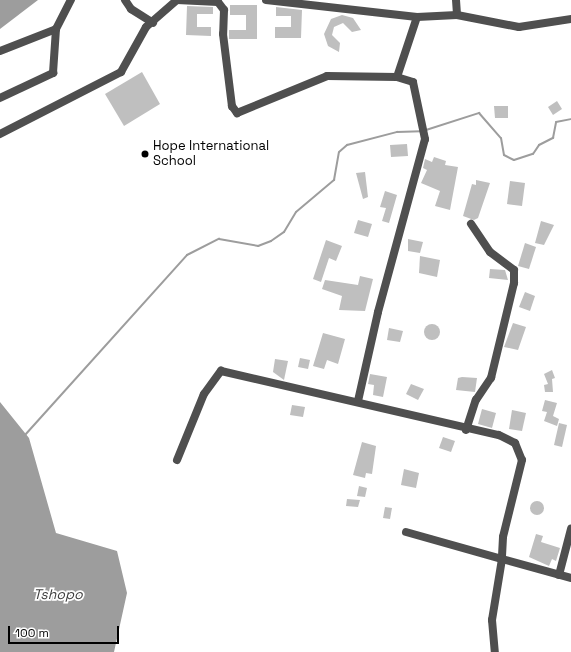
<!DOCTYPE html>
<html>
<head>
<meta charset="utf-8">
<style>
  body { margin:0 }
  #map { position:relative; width:571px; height:652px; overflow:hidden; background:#fff; font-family:"Space Grotesk",sans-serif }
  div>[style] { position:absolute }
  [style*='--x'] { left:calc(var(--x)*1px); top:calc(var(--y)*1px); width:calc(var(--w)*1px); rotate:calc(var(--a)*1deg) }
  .water>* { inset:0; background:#9d9d9d }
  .stream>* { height:2px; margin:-1px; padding:0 1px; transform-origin:1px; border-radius:1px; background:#9d9d9d }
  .building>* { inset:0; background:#bfbfbf }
  .round { border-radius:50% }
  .minor>* { height:8px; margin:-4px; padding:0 4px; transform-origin:4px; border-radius:4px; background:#4f4f4f }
  .dots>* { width:11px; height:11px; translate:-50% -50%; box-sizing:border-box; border:2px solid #fff; border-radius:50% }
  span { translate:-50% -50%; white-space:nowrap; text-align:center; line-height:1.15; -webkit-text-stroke:3.5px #fff; paint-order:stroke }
  .poi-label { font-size:13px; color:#000 }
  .left { translate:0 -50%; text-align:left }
  .water-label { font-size:14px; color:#3e3e3e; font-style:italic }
  .scale { position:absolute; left:8px; top:626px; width:111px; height:18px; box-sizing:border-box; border:2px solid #000; border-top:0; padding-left:5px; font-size:12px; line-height:14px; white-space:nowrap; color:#000; -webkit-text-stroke:3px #fff; paint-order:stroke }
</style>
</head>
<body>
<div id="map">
  <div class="water">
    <div style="clip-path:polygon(0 0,38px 0,0 29px)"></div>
    <div style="clip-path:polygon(0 402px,29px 438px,56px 533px,117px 551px,127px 593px,114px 652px,0 652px)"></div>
  </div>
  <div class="stream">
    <div style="--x:426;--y:130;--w:56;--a:-17.8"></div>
    <div style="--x:479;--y:113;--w:33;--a:49"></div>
    <div style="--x:501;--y:138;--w:17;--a:80"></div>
    <div style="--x:504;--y:155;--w:11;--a:27"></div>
    <div style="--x:514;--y:160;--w:20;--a:-18"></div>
    <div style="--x:533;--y:154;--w:11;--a:-56"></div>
    <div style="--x:539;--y:145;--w:16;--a:-27"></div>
    <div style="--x:553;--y:138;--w:16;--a:-79"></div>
    <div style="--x:556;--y:122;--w:15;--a:-11"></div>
    <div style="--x:25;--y:435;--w:242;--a:-48"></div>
    <div style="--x:187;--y:255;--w:36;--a:-27"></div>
    <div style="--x:219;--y:239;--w:40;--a:10"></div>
    <div style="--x:258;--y:246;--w:14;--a:-21"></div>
    <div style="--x:271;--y:241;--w:16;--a:-35"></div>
    <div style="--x:284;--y:232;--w:23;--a:-59"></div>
    <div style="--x:296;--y:212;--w:50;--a:-40.1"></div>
    <div style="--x:334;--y:180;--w:28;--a:-80"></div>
    <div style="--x:339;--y:152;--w:11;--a:-41"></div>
    <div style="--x:347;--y:145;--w:52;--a:-14.6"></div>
    <div style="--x:397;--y:132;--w:24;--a:-2"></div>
  </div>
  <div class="building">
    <div style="clip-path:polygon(230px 5px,257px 5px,257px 39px,229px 39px,229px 30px,246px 30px,246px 15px,230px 15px)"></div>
    <div style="clip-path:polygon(187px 6px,213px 7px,213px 14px,197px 14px,197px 27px,211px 27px,211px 36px,186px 35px)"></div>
    <div style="clip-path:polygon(276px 7px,302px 10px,301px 38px,275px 38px,275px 27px,291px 27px,291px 16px,276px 16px)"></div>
    <div style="clip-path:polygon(342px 15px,353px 18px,361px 30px,352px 32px,343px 23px,334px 27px,332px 35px,340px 43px,339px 52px,328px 46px,324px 34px,331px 19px)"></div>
    <div style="clip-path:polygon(142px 72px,160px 104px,124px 126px,105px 94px)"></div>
    <div style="clip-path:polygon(557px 101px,562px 109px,553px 115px,548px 107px)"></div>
    <div style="clip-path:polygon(494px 106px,508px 106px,508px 118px,495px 118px)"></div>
    <div style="clip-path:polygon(407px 144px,408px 156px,391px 157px,390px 145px)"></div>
    <div style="clip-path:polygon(434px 157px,446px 161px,445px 165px,458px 167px,450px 210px,435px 206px,440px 191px,421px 183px,427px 170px,423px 168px,425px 159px,432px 162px)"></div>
    <div style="clip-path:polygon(365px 172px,368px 197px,363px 199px,356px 173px)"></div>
    <div style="clip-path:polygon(476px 180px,490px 183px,478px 218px,474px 220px,463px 216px,472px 184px,476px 185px)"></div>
    <div style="clip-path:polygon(510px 181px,525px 183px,522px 206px,507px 204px)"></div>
    <div style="clip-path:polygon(385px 191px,397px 195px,389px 223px,382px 221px,386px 208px,380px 207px)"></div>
    <div style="clip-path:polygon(358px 220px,372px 224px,368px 237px,354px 233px)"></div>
    <div style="clip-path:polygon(541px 221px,554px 225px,544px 245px,535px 243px)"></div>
    <div style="clip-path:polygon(408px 239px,423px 242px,420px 253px,408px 251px)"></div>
    <div style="clip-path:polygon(326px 240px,342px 246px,336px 261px,329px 258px,321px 282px,313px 279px)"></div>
    <div style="clip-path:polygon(525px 243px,536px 247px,529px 269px,518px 266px)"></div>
    <div style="clip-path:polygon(420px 256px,440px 260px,437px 277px,419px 273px)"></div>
    <div style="clip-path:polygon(490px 269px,505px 270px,508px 280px,489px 278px)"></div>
    <div style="clip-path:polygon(360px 276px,373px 279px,365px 311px,339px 310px,342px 296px,322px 289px,325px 280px,358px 285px)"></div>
    <div style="clip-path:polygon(525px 292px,535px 296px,530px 311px,519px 307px)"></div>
    <div style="clip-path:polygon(513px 323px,526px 327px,518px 350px,504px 347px)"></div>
    <div class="round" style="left:424px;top:324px;width:16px;height:16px"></div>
    <div style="clip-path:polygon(389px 328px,403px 331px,400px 342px,387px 340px)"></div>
    <div style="clip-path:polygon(323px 333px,345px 339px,338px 364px,327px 360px,324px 369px,313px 366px)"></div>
    <div style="clip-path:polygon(300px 358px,310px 360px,308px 369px,298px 367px)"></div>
    <div style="clip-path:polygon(275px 359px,288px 361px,284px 380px,273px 372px)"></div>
    <div style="clip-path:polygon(552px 370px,555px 378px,552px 379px,553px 392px,545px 392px,544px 385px,548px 384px,544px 374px)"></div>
    <div style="clip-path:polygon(370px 374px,387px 377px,383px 397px,373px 395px,374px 385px,368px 384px)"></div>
    <div style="clip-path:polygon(462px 377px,477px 378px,475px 392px,456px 390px,458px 378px)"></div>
    <div style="clip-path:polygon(411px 384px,424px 389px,418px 400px,406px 394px)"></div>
    <div style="clip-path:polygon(545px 400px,557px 403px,553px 416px,559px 419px,557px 426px,544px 421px,547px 412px,542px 411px)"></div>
    <div style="clip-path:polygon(292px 405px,305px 407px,303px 417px,290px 415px)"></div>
    <div style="clip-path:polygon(482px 409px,496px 413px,492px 428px,478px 424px)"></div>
    <div style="clip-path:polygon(512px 410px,526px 413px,522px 431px,509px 429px)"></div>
    <div style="clip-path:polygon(559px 423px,567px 425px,562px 447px,554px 445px)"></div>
    <div style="clip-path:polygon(443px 437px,455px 441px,451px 452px,439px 448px)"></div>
    <div style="clip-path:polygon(362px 442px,376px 446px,372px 474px,366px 473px,365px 478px,353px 475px)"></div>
    <div style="clip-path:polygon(404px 469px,419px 473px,416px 488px,401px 485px)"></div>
    <div style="clip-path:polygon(359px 486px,367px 488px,365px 497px,357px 496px)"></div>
    <div style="clip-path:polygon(347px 499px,360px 500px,358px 507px,346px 506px)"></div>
    <div class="round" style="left:530px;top:501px;width:14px;height:14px"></div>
    <div style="clip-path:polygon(385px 507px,392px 508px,390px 519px,383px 518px)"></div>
    <div style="clip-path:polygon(536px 534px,543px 536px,541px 542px,560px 548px,556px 561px,552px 559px,549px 566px,529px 557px)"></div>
  </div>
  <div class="minor">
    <div style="--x:125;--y:0;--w:11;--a:56"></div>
    <div style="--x:131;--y:9;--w:26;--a:32"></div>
    <div style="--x:266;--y:0;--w:152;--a:6.4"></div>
    <div style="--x:456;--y:0;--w:15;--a:86"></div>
    <div style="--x:0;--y:51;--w:60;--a:-21.4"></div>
    <div style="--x:0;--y:98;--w:59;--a:-25.3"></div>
    <div style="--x:53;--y:73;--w:44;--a:-86.1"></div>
    <div style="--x:56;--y:29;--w:33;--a:-63"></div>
    <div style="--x:0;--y:134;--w:136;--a:-27.1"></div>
    <div style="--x:121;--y:72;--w:51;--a:-60.9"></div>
    <div style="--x:146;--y:27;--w:41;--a:-41.1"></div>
    <div style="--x:177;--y:0;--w:41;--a:2.8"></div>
    <div style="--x:218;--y:2;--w:10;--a:53"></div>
    <div style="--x:224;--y:10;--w:24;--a:92"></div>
    <div style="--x:223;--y:34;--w:73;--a:82.9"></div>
    <div style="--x:232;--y:106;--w:9;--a:54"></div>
    <div style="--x:237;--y:113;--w:97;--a:-22.3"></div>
    <div style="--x:327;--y:76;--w:70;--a:0.8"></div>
    <div style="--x:358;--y:401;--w:91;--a:-77.3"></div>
    <div style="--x:378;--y:312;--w:179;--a:-74.8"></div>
    <div style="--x:425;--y:139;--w:58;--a:-101.9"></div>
    <div style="--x:413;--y:82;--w:17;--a:-163"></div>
    <div style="--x:397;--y:77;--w:63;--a:-71.6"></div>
    <div style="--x:417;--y:17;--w:40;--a:-2.9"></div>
    <div style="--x:457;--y:15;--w:63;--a:11"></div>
    <div style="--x:519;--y:27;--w:53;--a:-8.7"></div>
    <div style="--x:466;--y:430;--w:32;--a:-72"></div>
    <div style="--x:476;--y:400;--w:27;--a:-56"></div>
    <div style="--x:491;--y:378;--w:98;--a:-76.4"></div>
    <div style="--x:514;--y:283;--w:13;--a:-90"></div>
    <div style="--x:514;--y:270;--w:30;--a:-143"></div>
    <div style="--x:490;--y:252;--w:34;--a:-124"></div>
    <div style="--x:177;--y:460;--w:71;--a:-67.8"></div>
    <div style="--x:204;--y:394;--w:29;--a:-54"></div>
    <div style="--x:221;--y:371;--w:285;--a:13"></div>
    <div style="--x:499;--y:435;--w:18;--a:27"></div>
    <div style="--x:515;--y:443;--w:18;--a:68"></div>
    <div style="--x:522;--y:460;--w:79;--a:103.9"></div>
    <div style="--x:503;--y:537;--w:22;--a:93"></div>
    <div style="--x:502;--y:559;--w:72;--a:15.4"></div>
    <div style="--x:406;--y:532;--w:100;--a:15.7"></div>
    <div style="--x:502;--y:559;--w:62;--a:99.3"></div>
    <div style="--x:492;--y:620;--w:32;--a:85"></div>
    <div style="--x:559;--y:575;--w:48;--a:-75.4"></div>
  </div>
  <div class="dots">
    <div style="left:145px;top:154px;background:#000"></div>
  </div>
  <div class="poi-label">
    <span class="left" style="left:153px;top:154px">Hope International<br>School</span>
  </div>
  <div class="water-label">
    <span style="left:58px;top:594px">Tshopo</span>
  </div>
  <div class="scale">100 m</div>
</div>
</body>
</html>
